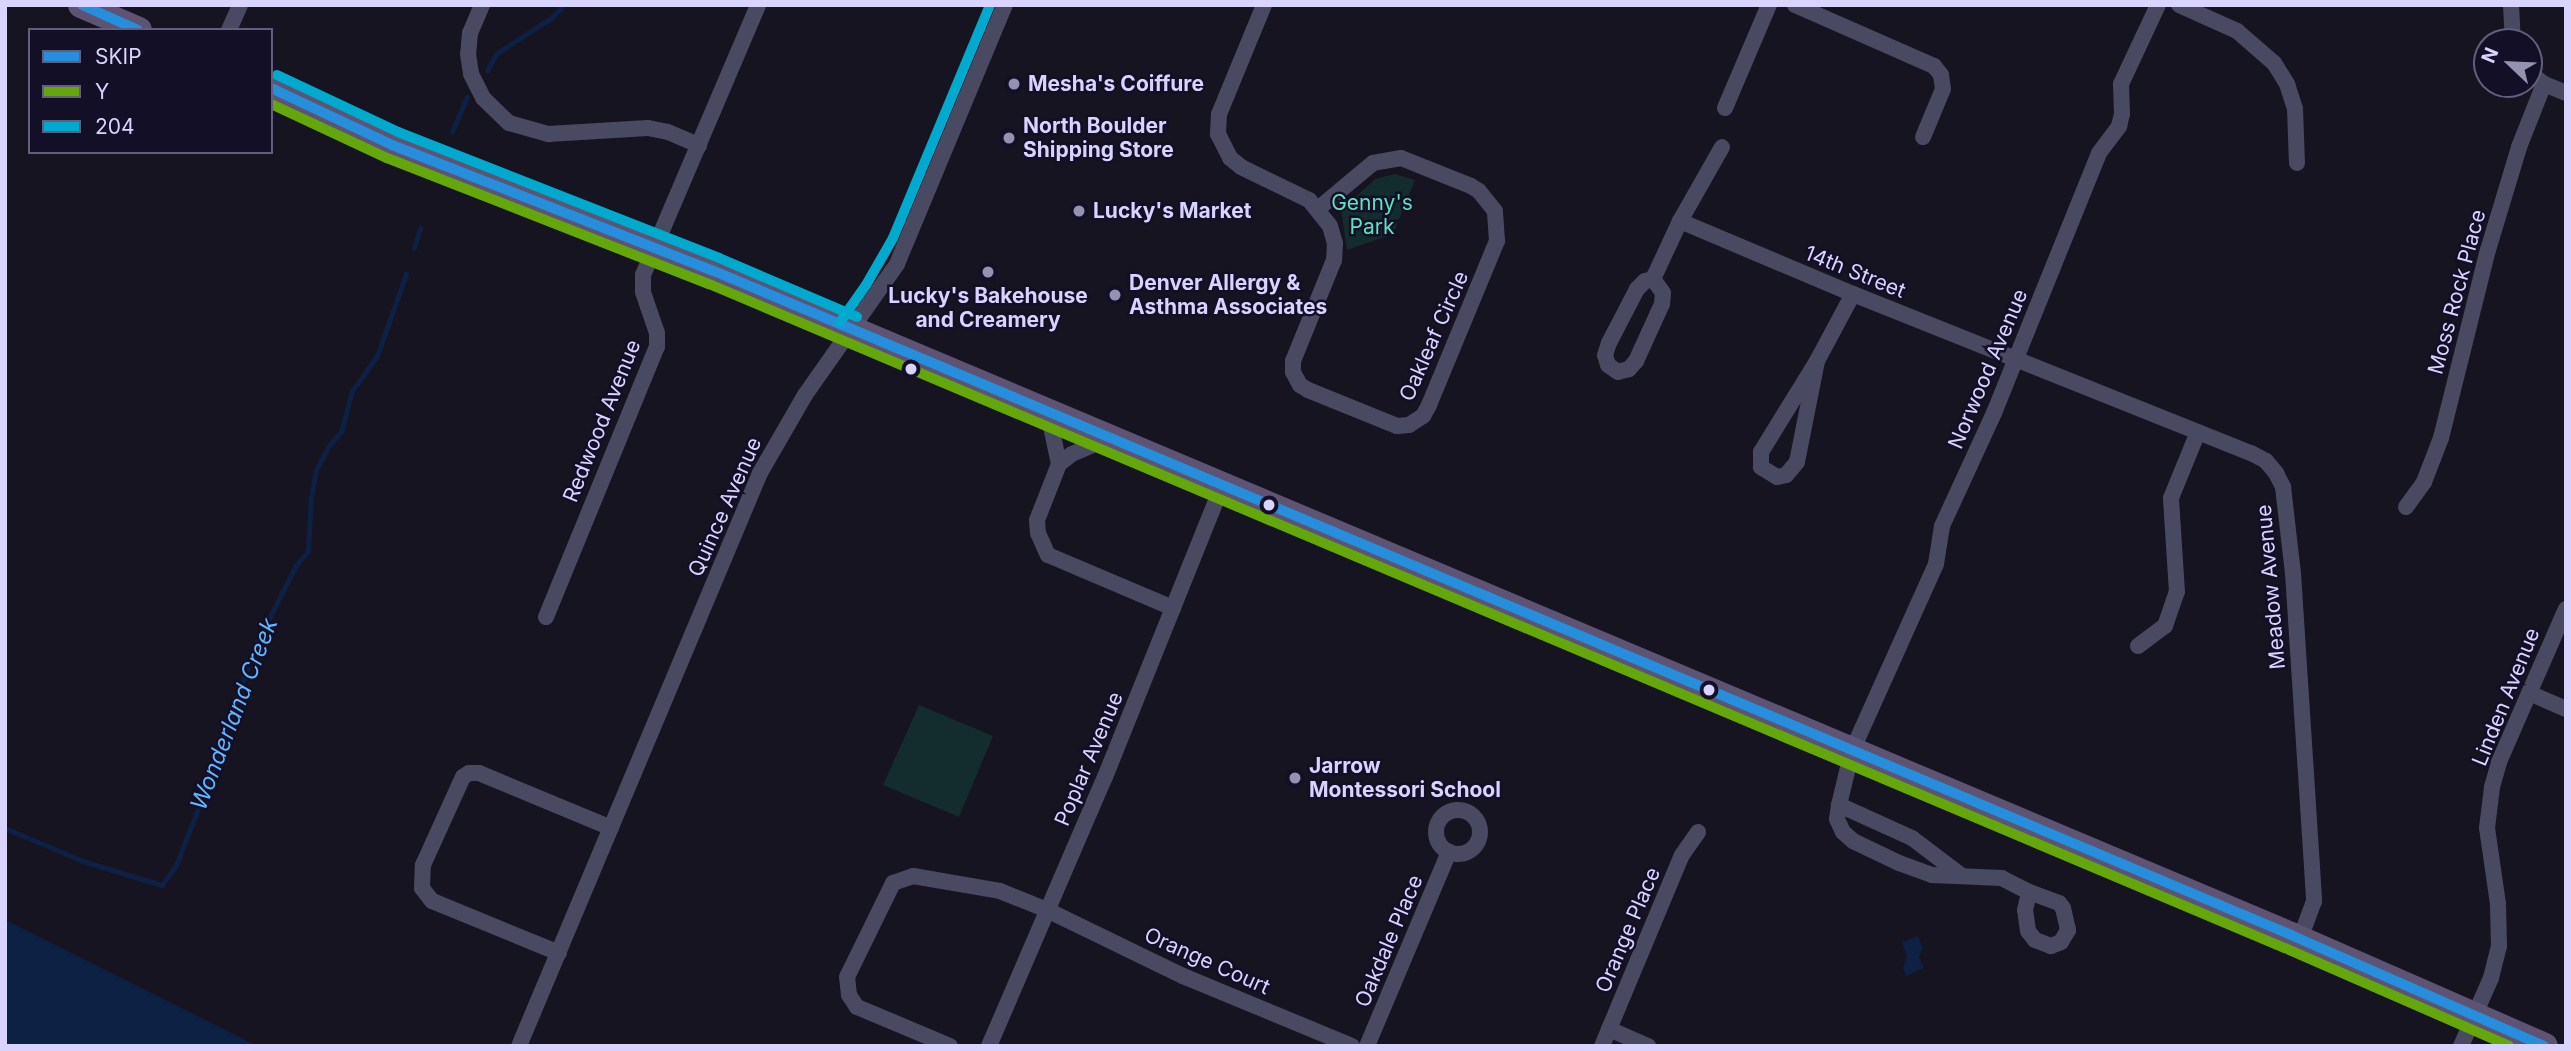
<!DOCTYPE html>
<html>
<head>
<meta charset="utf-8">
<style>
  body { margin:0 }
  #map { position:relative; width:2571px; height:1051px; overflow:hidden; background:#161421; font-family:Inter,sans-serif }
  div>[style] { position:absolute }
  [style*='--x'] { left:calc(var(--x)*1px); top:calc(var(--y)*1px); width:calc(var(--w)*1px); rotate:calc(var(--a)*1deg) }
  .green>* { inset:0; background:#132c2d }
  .water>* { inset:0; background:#0d2144 }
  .stream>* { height:4.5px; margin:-2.25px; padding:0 2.25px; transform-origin:2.25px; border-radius:2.25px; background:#0d2144 }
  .minor>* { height:16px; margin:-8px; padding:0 8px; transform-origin:8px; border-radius:8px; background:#4a4962 }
  .minor>.ring { margin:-8px; padding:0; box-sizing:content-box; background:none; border:16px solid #4a4962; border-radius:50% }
  .primary>* { height:26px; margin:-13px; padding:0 13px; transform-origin:13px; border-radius:13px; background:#5e5373 }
  .bus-1>* { height:10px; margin:-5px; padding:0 5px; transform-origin:5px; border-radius:5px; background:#268fdd }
  .bus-2>* { height:10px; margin:-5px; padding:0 5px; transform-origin:5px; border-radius:5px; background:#64a70b }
  .bus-3>* { height:10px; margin:-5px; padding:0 5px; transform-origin:5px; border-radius:5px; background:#00a9ce }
  .dots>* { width:19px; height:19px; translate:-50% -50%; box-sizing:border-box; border:4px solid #130f26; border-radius:50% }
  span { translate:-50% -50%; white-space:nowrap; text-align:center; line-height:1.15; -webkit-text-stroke:5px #130f26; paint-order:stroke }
  .poi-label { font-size:21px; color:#d9d4ff; font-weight:700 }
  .left { translate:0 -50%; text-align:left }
  .park-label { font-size:21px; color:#5fe0c0 }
  .street-label { font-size:21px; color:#d9d4ff }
  .water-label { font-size:23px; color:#62b6ff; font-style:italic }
  .frame { position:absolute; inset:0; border:7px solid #d9d4ff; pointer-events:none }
  .legend { position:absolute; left:28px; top:28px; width:245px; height:126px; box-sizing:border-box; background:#130f26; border:2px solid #625e7d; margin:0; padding:9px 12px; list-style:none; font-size:21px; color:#d9d4ff }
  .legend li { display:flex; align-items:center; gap:14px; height:35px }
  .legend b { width:35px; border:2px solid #625e7d }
  .north { position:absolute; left:2473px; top:28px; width:70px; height:70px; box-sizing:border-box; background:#130f26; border:2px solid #625e7d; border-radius:50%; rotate:293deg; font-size:19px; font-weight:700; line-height:28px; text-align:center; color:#d9d4ff }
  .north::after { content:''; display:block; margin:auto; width:24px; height:32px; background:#9591b1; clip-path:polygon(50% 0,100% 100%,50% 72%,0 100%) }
</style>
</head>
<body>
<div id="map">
  <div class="green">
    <div style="clip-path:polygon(1395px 174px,1415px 180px,1393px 234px,1347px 250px,1341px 210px,1375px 179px)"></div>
    <div style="clip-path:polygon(919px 705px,993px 736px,959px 817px,883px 785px)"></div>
  </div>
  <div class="water">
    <div style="clip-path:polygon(5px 920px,257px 1046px,5px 1046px)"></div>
    <div style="clip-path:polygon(1918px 936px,1923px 948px,1919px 957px,1924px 968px,1906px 976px,1903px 968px,1907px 956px,1902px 942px)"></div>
  </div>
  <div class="stream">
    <div style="--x:487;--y:71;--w:19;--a:-62"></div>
    <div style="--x:496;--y:54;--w:66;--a:-33.2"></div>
    <div style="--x:551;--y:18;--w:18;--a:-45"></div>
    <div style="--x:452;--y:132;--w:38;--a:-67"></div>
    <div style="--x:414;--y:248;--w:21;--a:-73"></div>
    <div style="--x:5;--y:828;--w:85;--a:22.9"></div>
    <div style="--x:83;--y:861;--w:83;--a:16.9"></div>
    <div style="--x:162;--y:885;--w:24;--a:-55"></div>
    <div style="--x:176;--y:865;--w:71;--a:-68.5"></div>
    <div style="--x:202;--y:799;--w:162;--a:-70.9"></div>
    <div style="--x:255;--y:646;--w:89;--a:-63.1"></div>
    <div style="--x:295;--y:567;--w:21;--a:-51"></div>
    <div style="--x:308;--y:551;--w:53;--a:-86.8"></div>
    <div style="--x:311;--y:498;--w:28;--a:-80"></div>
    <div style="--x:316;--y:470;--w:26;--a:-62"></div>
    <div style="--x:328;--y:447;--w:20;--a:-49"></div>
    <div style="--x:341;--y:432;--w:42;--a:-75"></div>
    <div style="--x:352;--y:391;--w:43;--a:-54.5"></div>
    <div style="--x:377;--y:356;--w:87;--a:-70.5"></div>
  </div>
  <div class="minor">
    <div style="--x:482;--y:5;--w:30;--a:113"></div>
    <div style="--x:470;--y:33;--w:21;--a:95"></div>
    <div style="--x:468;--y:54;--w:20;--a:81"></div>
    <div style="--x:471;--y:74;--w:27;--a:63"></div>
    <div style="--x:483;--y:98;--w:36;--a:44"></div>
    <div style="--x:509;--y:123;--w:41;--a:15.8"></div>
    <div style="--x:548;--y:134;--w:100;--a:-3.4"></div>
    <div style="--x:648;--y:128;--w:20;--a:11"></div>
    <div style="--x:668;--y:132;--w:34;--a:23"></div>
    <div style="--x:1264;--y:5;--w:118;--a:112.4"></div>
    <div style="--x:1219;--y:114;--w:20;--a:93"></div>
    <div style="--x:1218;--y:134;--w:27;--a:63"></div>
    <div style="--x:1230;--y:158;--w:14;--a:39"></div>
    <div style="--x:1241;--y:167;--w:76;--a:25.9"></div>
    <div style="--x:1309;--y:200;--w:33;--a:51"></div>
    <div style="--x:1330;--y:226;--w:18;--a:74"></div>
    <div style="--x:1335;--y:243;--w:17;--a:93"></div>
    <div style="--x:1334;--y:260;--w:109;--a:112.1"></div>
    <div style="--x:1293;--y:361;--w:11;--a:90"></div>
    <div style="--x:1293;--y:372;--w:15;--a:62"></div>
    <div style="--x:1300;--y:385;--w:9;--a:32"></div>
    <div style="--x:1308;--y:390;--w:96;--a:22"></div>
    <div style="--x:1397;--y:426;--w:12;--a:-5"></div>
    <div style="--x:1409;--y:425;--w:17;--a:-33"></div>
    <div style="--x:1423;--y:416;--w:13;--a:-61"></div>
    <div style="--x:1429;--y:405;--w:178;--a:-67.5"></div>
    <div style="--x:1497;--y:241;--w:30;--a:-94"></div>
    <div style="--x:1495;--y:211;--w:26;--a:-129"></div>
    <div style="--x:1479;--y:191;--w:9;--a:-148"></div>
    <div style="--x:1471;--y:186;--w:75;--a:-158.2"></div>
    <div style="--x:1401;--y:158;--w:28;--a:170"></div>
    <div style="--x:1373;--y:163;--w:70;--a:140.2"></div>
    <div style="--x:1795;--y:5;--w:152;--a:23.7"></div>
    <div style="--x:1934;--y:66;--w:11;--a:52"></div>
    <div style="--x:1941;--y:75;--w:14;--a:82"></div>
    <div style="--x:1943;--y:89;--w:52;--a:112.6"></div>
    <div style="--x:2179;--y:5;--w:64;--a:24.1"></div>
    <div style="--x:2237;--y:31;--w:49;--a:40.9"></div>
    <div style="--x:2274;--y:63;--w:25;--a:58"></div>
    <div style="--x:2287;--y:84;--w:26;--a:72"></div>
    <div style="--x:2295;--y:109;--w:54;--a:87.9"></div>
    <div style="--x:2511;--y:5;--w:37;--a:87"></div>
    <div style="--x:229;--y:30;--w:27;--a:-66"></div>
    <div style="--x:2529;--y:72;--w:19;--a:39"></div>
    <div style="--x:2544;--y:84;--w:24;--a:22"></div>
    <div style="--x:1725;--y:108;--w:112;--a:-66.9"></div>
    <div style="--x:1680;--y:221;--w:188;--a:22.9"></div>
    <div style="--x:1853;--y:294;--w:429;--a:21.8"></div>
    <div style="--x:2251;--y:453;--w:17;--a:28"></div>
    <div style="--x:2266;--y:461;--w:16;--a:50"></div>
    <div style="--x:2276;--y:473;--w:16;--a:63"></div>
    <div style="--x:2283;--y:487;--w:87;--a:83.4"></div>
    <div style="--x:2293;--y:573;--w:329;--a:86.3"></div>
    <div style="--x:2314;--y:901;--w:40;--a:110.2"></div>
    <div style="--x:1653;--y:279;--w:17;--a:54"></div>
    <div style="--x:1663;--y:293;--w:11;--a:95"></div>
    <div style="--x:1662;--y:304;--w:63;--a:114.5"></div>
    <div style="--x:1636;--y:361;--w:11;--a:131"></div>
    <div style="--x:1629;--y:369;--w:11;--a:165"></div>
    <div style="--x:1618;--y:372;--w:12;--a:-145"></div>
    <div style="--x:1608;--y:365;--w:10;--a:-107"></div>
    <div style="--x:1605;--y:355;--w:13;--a:-72"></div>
    <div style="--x:1609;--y:343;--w:61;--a:-62.6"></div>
    <div style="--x:1637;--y:289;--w:11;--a:-45"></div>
    <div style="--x:1645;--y:281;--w:8;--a:-14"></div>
    <div style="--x:1653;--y:279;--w:64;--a:-65"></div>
    <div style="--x:1680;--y:221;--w:85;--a:-60.4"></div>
    <div style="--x:1817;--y:361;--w:103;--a:101.2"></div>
    <div style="--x:1797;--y:462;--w:17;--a:130"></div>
    <div style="--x:1786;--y:475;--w:9;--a:167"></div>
    <div style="--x:1777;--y:477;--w:19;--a:-148"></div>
    <div style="--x:1761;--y:467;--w:15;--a:-90"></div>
    <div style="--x:1761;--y:452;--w:107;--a:-58.4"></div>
    <div style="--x:1817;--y:361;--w:76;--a:-61.8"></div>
    <div style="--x:1048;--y:412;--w:53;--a:78.1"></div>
    <div style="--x:1059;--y:464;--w:60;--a:111.4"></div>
    <div style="--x:1037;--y:520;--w:13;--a:86"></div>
    <div style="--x:1038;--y:533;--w:24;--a:66"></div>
    <div style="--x:1048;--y:555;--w:136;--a:23"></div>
    <div style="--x:1059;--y:464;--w:16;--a:-38"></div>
    <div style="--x:1072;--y:454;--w:40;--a:-23.4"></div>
    <div style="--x:2406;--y:507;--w:31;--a:-54"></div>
    <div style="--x:2424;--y:482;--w:47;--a:-68.9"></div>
    <div style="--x:2441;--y:438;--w:194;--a:-76"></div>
    <div style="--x:2488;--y:250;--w:108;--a:-73.2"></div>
    <div style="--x:2519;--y:147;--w:68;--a:-68.4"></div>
    <div style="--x:546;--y:617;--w:292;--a:-67.7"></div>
    <div style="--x:657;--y:347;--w:14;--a:-90"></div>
    <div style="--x:657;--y:333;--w:43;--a:-108.9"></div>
    <div style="--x:643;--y:292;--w:17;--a:-90"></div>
    <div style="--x:643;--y:275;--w:293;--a:-66.9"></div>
    <div style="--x:2138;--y:646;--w:34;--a:-37"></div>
    <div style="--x:2165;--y:626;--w:36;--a:-71"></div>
    <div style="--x:2177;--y:592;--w:94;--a:-93.7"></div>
    <div style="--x:2171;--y:498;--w:71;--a:-67.8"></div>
    <div style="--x:2529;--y:693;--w:40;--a:23.4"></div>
    <div style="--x:1839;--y:805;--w:80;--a:24.3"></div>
    <div style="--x:1912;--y:838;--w:63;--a:37.2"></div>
    <div class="ring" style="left:1436px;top:810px;width:28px;height:28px"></div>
    <div style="--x:2029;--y:892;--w:30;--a:-153"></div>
    <div style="--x:2002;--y:878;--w:70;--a:-177.5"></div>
    <div style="--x:1932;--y:875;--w:35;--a:-160"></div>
    <div style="--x:1899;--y:863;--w:51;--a:-154.4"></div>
    <div style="--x:1853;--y:841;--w:13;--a:-138"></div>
    <div style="--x:1843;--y:832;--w:14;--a:-115"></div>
    <div style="--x:1837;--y:819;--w:14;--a:-82"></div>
    <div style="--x:1839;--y:805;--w:56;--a:-76.5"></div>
    <div style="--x:1852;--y:751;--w:205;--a:-65.8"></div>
    <div style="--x:1936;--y:564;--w:38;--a:-81"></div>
    <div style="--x:1942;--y:526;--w:124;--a:-65.3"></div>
    <div style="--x:1994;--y:413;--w:280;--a:-68"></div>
    <div style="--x:2099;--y:153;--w:34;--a:-53"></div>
    <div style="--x:2119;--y:126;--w:12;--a:-76"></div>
    <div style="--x:2122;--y:114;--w:30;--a:-92"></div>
    <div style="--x:2121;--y:84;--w:87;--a:-64.9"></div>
    <div style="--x:2029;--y:892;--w:32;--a:20"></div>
    <div style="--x:2059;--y:903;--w:6;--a:51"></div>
    <div style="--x:2063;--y:908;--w:23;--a:77"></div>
    <div style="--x:2068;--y:930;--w:14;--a:120"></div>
    <div style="--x:2061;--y:942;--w:11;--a:158"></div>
    <div style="--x:2051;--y:946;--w:17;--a:-159"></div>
    <div style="--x:2035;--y:940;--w:11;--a:-128"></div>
    <div style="--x:2028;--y:931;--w:21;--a:-98"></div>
    <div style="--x:2025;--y:910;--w:18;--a:-77"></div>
    <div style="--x:559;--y:953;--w:137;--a:-157.7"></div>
    <div style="--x:432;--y:901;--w:16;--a:-128"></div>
    <div style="--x:422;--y:888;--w:23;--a:-88"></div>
    <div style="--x:423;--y:865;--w:97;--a:-65.6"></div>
    <div style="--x:463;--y:777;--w:7;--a:-34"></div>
    <div style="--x:469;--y:773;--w:10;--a:0"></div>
    <div style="--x:479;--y:773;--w:143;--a:22.6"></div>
    <div style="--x:1609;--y:1029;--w:43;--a:23.6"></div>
    <div style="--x:519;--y:1046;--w:622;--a:-67.19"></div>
    <div style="--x:760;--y:473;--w:90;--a:-60"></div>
    <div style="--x:805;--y:395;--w:160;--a:-54.9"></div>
    <div style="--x:897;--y:264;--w:281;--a:-67.4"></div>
    <div style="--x:950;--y:1046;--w:101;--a:-157.2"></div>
    <div style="--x:857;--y:1007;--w:14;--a:-124"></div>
    <div style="--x:849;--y:995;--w:18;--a:-96"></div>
    <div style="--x:847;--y:977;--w:105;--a:-63.9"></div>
    <div style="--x:893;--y:883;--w:21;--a:-19"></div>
    <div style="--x:913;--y:876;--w:88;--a:9.8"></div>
    <div style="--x:1000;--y:891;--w:51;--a:22"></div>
    <div style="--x:1047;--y:910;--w:151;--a:25.9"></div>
    <div style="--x:1183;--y:976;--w:183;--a:22.5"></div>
    <div style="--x:989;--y:1046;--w:293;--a:-66.7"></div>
    <div style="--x:1105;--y:777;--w:314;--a:-68.1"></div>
    <div style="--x:1367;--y:1046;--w:211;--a:-67.1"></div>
    <div style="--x:1602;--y:1046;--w:207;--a:-67.3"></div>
    <div style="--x:1682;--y:855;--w:28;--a:-55"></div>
    <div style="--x:2461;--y:1046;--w:74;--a:-66.2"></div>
    <div style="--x:2491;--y:978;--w:32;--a:-76"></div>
    <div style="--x:2499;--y:947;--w:43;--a:-91.3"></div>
    <div style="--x:2498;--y:904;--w:77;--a:-98.2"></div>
    <div style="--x:2487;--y:828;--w:41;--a:-83"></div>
    <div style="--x:2492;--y:787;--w:26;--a:-74"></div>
    <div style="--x:2499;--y:762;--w:167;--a:-66.4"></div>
  </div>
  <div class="primary">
    <div style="--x:81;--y:5;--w:63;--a:23.3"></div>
    <div style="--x:271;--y:88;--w:134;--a:25.2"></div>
    <div style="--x:392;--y:145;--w:346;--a:21.4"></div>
    <div style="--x:714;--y:271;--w:1711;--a:22.83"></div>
    <div style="--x:2291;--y:935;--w:277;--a:23.6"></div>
  </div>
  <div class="bus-1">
    <div style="--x:82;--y:5;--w:61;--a:24.1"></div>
    <div style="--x:271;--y:88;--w:134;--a:25.2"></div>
    <div style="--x:392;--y:145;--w:346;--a:21.4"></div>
    <div style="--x:714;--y:271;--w:1711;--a:22.83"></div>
    <div style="--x:2291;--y:935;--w:276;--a:23.7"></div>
  </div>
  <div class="bus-2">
    <div style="--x:271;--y:104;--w:128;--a:25"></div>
    <div style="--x:387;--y:158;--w:346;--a:21.4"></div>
    <div style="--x:709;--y:284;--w:1710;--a:22.85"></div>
    <div style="--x:2285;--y:948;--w:244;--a:23.6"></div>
  </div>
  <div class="bus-3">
    <div style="--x:277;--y:75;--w:134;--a:25.2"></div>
    <div style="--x:398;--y:132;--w:345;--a:21.4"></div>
    <div style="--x:719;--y:258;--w:150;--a:23.1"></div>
    <div style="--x:840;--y:322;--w:45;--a:-54.9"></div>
    <div style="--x:866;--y:285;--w:54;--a:-60.1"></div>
    <div style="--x:893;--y:238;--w:252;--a:-67.4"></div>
  </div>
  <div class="dots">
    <div style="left:1014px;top:84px;background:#9591b1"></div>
    <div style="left:1009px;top:138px;background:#9591b1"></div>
    <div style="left:1079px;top:211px;background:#9591b1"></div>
    <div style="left:988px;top:272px;background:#9591b1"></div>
    <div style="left:1115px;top:295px;background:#9591b1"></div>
    <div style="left:911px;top:369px;background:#d9d4ff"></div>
    <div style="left:1269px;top:505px;background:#d9d4ff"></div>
    <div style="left:1709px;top:690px;background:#d9d4ff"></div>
    <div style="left:1295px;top:778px;background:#9591b1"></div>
  </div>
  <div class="poi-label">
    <span class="left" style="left:1028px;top:84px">Mesha's Coiffure</span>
    <span class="left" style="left:1023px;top:138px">North Boulder<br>Shipping Store</span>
    <span class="left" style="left:1093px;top:211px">Lucky's Market</span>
    <span class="left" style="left:1129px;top:295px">Denver Allergy &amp;<br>Asthma Associates</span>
    <span style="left:988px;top:308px">Lucky's Bakehouse<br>and Creamery</span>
    <span class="left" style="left:1309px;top:778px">Jarrow<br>Montessori School</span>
  </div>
  <div class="park-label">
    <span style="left:1372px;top:215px">Genny's<br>Park</span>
  </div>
  <div class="street-label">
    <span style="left:1855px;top:272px;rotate:22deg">14th Street</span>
    <span style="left:2457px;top:292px;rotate:-75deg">Moss Rock Place</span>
    <span style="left:1434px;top:336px;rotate:-66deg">Oakleaf Circle</span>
    <span style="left:1988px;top:369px;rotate:-67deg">Norwood Avenue</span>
    <span style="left:602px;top:421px;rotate:-68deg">Redwood Avenue</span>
    <span style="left:725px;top:507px;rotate:-66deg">Quince Avenue</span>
    <span style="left:2271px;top:587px;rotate:-95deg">Meadow Avenue</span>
    <span style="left:2506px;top:697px;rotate:-68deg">Linden Avenue</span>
    <span style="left:1089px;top:759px;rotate:-67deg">Poplar Avenue</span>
    <span style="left:1628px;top:930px;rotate:-67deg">Orange Place</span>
    <span style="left:1389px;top:941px;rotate:-67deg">Oakdale Place</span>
    <span style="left:1207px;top:961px;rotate:24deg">Orange Court</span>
  </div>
  <div class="water-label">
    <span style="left:234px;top:714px;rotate:-69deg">Wonderland Creek</span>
  </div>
  <div class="frame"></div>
  <ul class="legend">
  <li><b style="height:9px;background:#268fdd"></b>SKIP</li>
  <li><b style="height:9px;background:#64a70b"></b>Y</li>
  <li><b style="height:9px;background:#00a9ce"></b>204</li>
  </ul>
  <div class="north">N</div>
</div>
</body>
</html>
